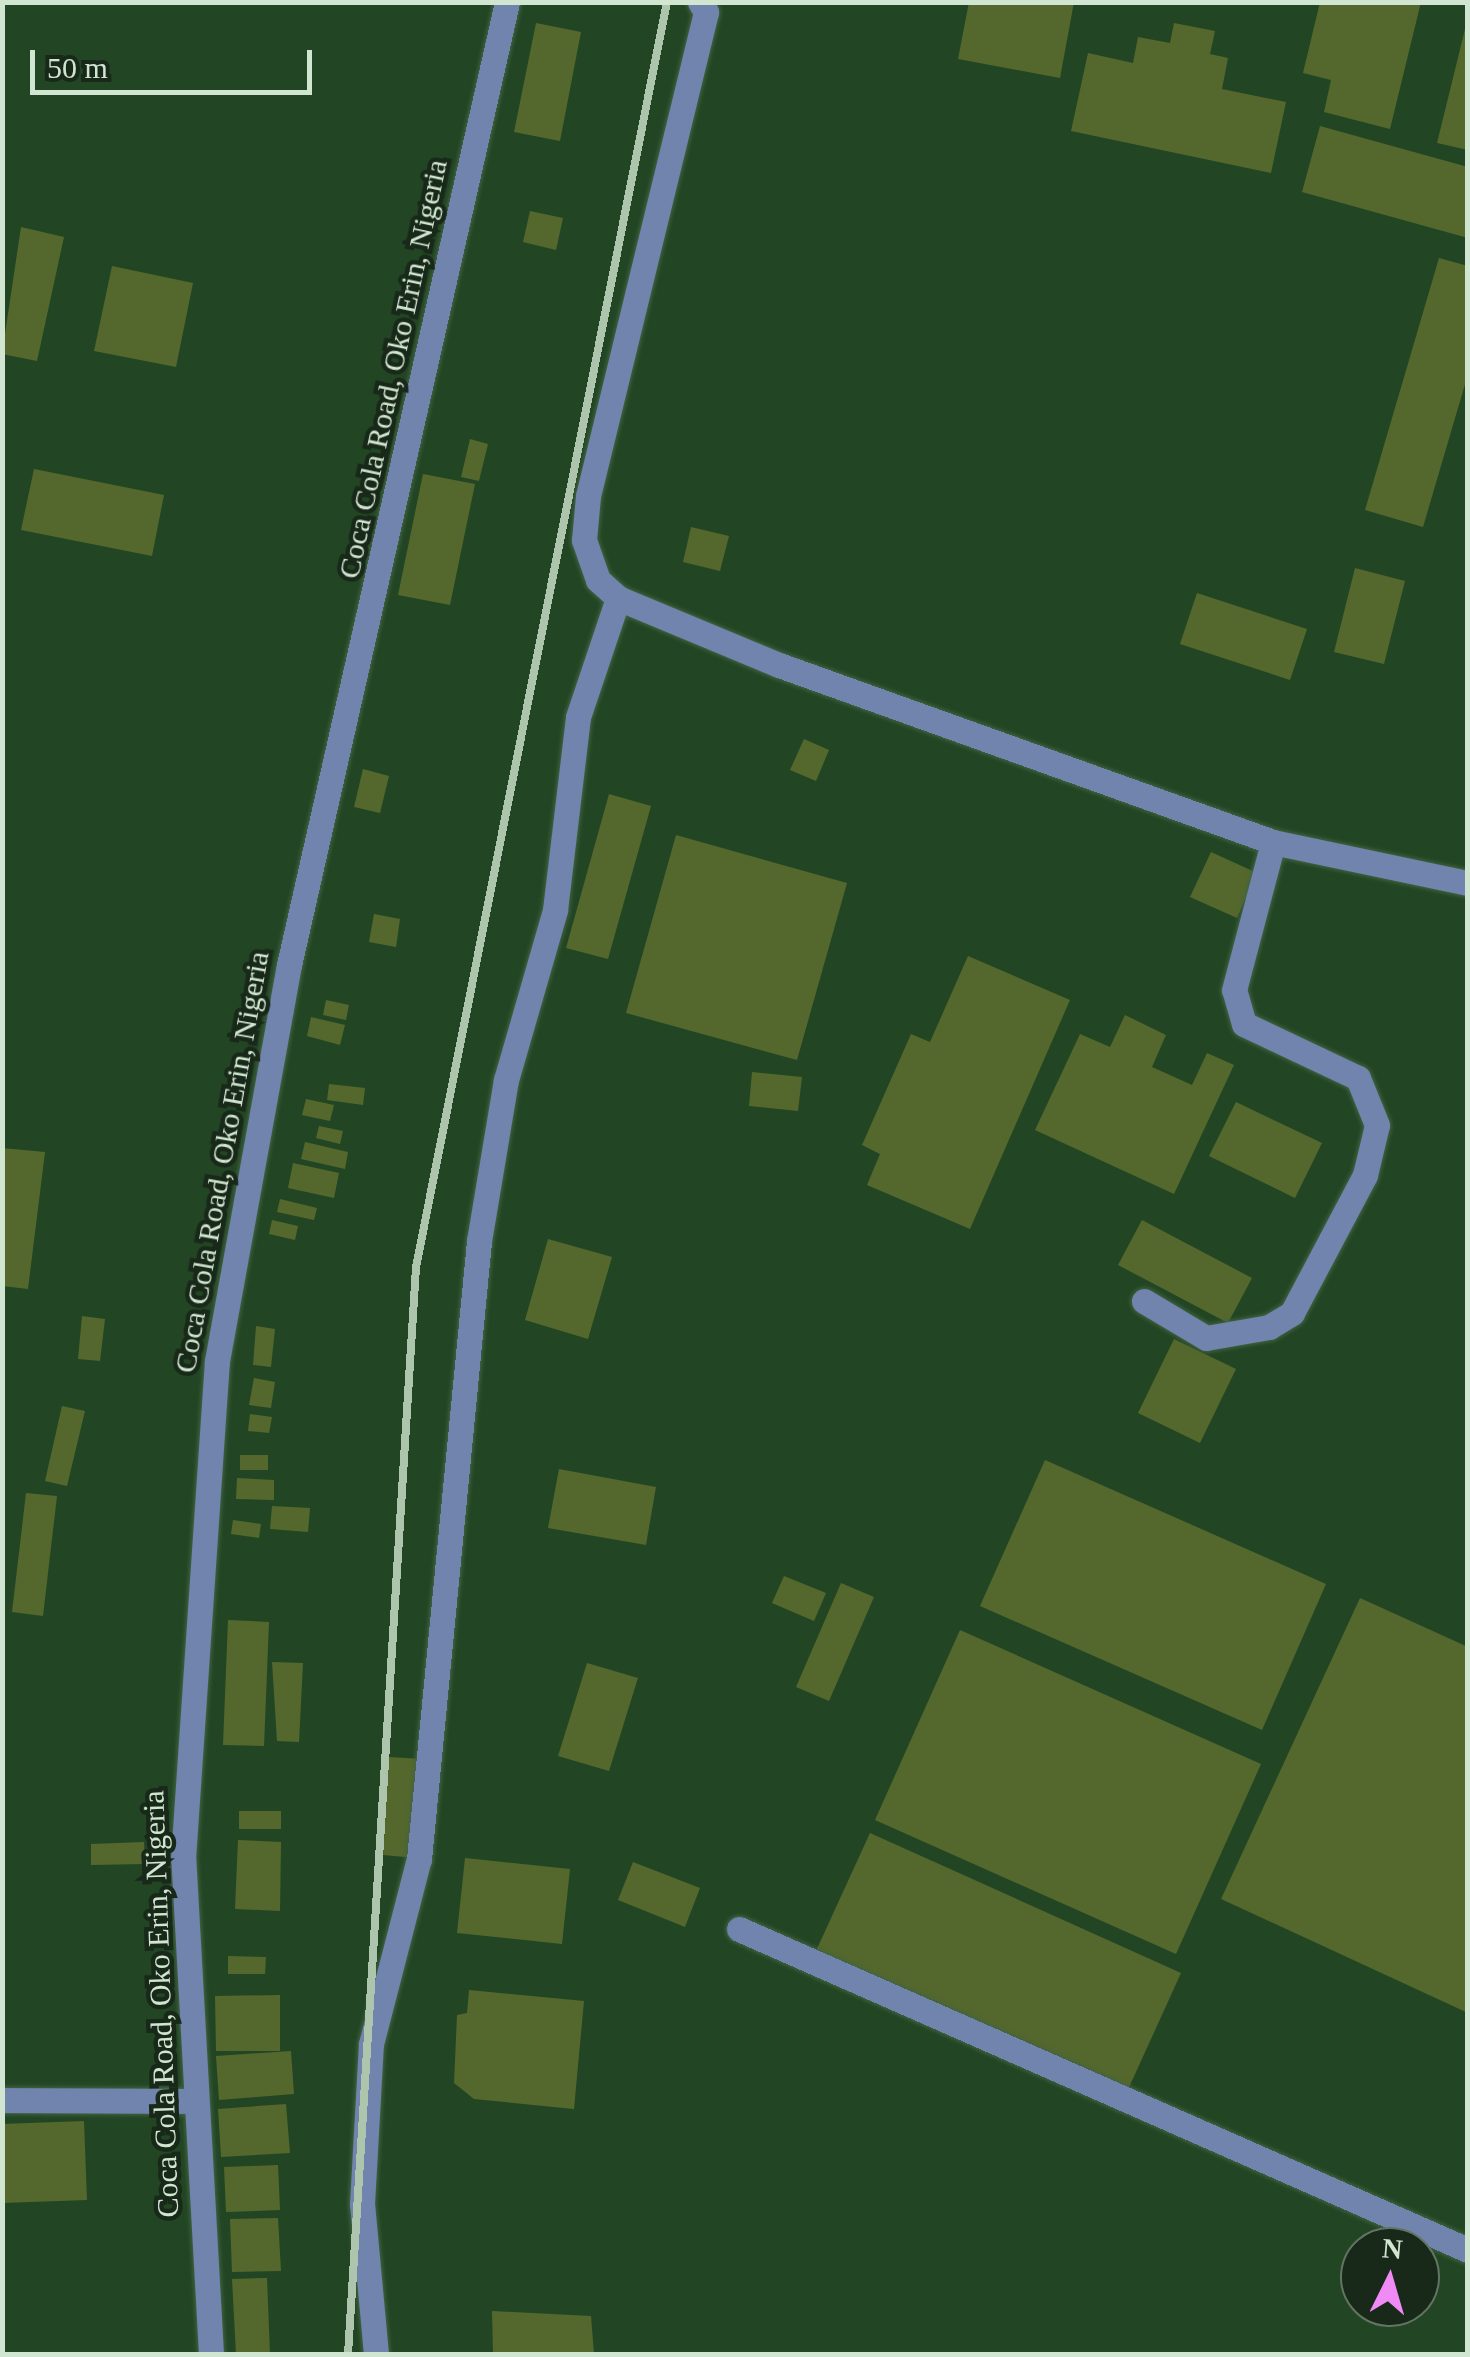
<!DOCTYPE html>
<html>
<head>
<meta charset="utf-8">
<style>
  body { margin:0 }
  #map { position:relative; width:1470px; height:2357px; overflow:hidden; background:#224624; font-family:"Times New Roman",serif }
  div>[style] { position:absolute }
  [style*='--x'] { left:calc(var(--x)*1px); top:calc(var(--y)*1px); width:calc(var(--w)*1px); rotate:calc(var(--a)*1deg) }
  .building>* { inset:0; background:#54682d }
  .roads { filter:drop-shadow(0 0 2px #426343) drop-shadow(0 0 2px #426343) }
  .minor>* { height:25px; margin:-12.5px; padding:0 12.5px; transform-origin:12.5px; border-radius:12.5px; background:#7184ad }
  .rail>* { height:8px; margin:-4px; padding:0 4px; transform-origin:4px; border-radius:4px; background:#adc5ad }
  span { translate:-50% -50%; white-space:nowrap; text-align:center; line-height:1.15; -webkit-text-stroke:9px #182819; paint-order:stroke }
  .street-label { font-size:30px; color:#d1e6d1 }
  .frame { position:absolute; inset:0; border:5px solid #d1e6d1; pointer-events:none }
  .north { position:absolute; left:1340px; top:2227px; width:100px; height:100px; box-sizing:border-box; background:#182819; border:2px solid #627463; border-radius:50%; rotate:5deg; font-size:28px; font-weight:700; line-height:40px; text-align:center; color:#d1e6d1 }
  .north::after { content:''; display:block; margin:auto; width:35px; height:45px; background:#f08bf6; clip-path:polygon(50% 0,100% 100%,50% 72%,0 100%) }
  .scale { position:absolute; left:30px; top:50px; width:282px; height:45px; box-sizing:border-box; border:5px solid #d1e6d1; border-top:0; padding-left:12px; font-size:30px; line-height:35px; white-space:nowrap; color:#d1e6d1; -webkit-text-stroke:8px #182819; paint-order:stroke }
</style>
</head>
<body>
<div id="map">
  <div class="building">
    <div style="clip-path:polygon(969px 2px,1074px 2px,1060px 78px,958px 59px)"></div>
    <div style="clip-path:polygon(1320px 2px,1421px 2px,1390px 129px,1324px 112px,1331px 80px,1303px 73px)"></div>
    <div style="clip-path:polygon(536px 23px,581px 32px,560px 141px,514px 132px)"></div>
    <div style="clip-path:polygon(1174px 23px,1215px 31px,1210px 54px,1228px 58px,1222px 89px,1286px 102px,1271px 173px,1071px 131px,1088px 53px,1133px 63px,1138px 37px,1170px 43px)"></div>
    <div style="clip-path:polygon(1466px 25px,1468px 25px,1468px 150px,1437px 143px)"></div>
    <div style="clip-path:polygon(1320px 126px,1468px 167px,1468px 238px,1302px 192px)"></div>
    <div style="clip-path:polygon(530px 211px,563px 218px,556px 250px,523px 242px)"></div>
    <div style="clip-path:polygon(21px 227px,64px 237px,37px 361px,2px 354px)"></div>
    <div style="clip-path:polygon(1439px 258px,1468px 266px,1468px 374px,1423px 527px,1365px 510px)"></div>
    <div style="clip-path:polygon(112px 266px,193px 283px,176px 367px,94px 351px)"></div>
    <div style="clip-path:polygon(470px 439px,488px 444px,479px 481px,461px 477px)"></div>
    <div style="clip-path:polygon(34px 469px,164px 495px,152px 556px,21px 530px)"></div>
    <div style="clip-path:polygon(423px 474px,475px 484px,450px 605px,398px 595px)"></div>
    <div style="clip-path:polygon(691px 527px,729px 536px,720px 571px,683px 562px)"></div>
    <div style="clip-path:polygon(1355px 568px,1405px 581px,1384px 664px,1334px 652px)"></div>
    <div style="clip-path:polygon(1197px 593px,1307px 629px,1290px 680px,1180px 644px)"></div>
    <div style="clip-path:polygon(804px 739px,829px 750px,816px 781px,790px 770px)"></div>
    <div style="clip-path:polygon(363px 769px,389px 776px,380px 813px,354px 807px)"></div>
    <div style="clip-path:polygon(609px 794px,651px 806px,608px 959px,566px 948px)"></div>
    <div style="clip-path:polygon(676px 835px,847px 883px,797px 1060px,626px 1013px)"></div>
    <div style="clip-path:polygon(1211px 852px,1257px 873px,1237px 918px,1190px 897px)"></div>
    <div style="clip-path:polygon(374px 914px,400px 919px,396px 947px,369px 942px)"></div>
    <div style="clip-path:polygon(968px 956px,1070px 1000px,970px 1229px,867px 1185px,880px 1154px,862px 1145px,911px 1034px,930px 1042px)"></div>
    <div style="clip-path:polygon(326px 1000px,349px 1005px,346px 1020px,323px 1015px)"></div>
    <div style="clip-path:polygon(1125px 1015px,1166px 1035px,1152px 1067px,1192px 1085px,1207px 1053px,1234px 1065px,1174px 1194px,1035px 1130px,1080px 1034px,1110px 1047px)"></div>
    <div style="clip-path:polygon(311px 1017px,345px 1025px,340px 1045px,307px 1036px)"></div>
    <div style="clip-path:polygon(752px 1072px,802px 1077px,798px 1111px,749px 1106px)"></div>
    <div style="clip-path:polygon(329px 1084px,365px 1088px,363px 1105px,327px 1100px)"></div>
    <div style="clip-path:polygon(306px 1099px,334px 1105px,330px 1121px,302px 1115px)"></div>
    <div style="clip-path:polygon(1236px 1102px,1322px 1143px,1295px 1198px,1209px 1156px)"></div>
    <div style="clip-path:polygon(319px 1126px,343px 1131px,340px 1144px,316px 1138px)"></div>
    <div style="clip-path:polygon(305px 1142px,348px 1152px,345px 1169px,301px 1159px)"></div>
    <div style="clip-path:polygon(2px 1148px,45px 1152px,28px 1289px,2px 1286px)"></div>
    <div style="clip-path:polygon(293px 1163px,339px 1173px,334px 1198px,288px 1188px)"></div>
    <div style="clip-path:polygon(280px 1199px,317px 1208px,314px 1220px,277px 1212px)"></div>
    <div style="clip-path:polygon(272px 1220px,298px 1226px,295px 1240px,269px 1234px)"></div>
    <div style="clip-path:polygon(1142px 1220px,1252px 1278px,1228px 1323px,1118px 1265px)"></div>
    <div style="clip-path:polygon(548px 1239px,612px 1257px,588px 1339px,525px 1320px)"></div>
    <div style="clip-path:polygon(82px 1316px,105px 1319px,100px 1361px,78px 1359px)"></div>
    <div style="clip-path:polygon(256px 1326px,275px 1329px,271px 1367px,253px 1365px)"></div>
    <div style="clip-path:polygon(1174px 1339px,1236px 1369px,1200px 1443px,1138px 1413px)"></div>
    <div style="clip-path:polygon(254px 1378px,275px 1382px,271px 1408px,249px 1405px)"></div>
    <div style="clip-path:polygon(62px 1406px,85px 1411px,67px 1486px,45px 1481px)"></div>
    <div style="clip-path:polygon(250px 1414px,272px 1417px,269px 1433px,248px 1431px)"></div>
    <div style="clip-path:polygon(240px 1455px,268px 1455px,268px 1470px,240px 1470px)"></div>
    <div style="clip-path:polygon(1045px 1460px,1326px 1584px,1262px 1730px,980px 1606px)"></div>
    <div style="clip-path:polygon(559px 1469px,656px 1487px,646px 1545px,548px 1528px)"></div>
    <div style="clip-path:polygon(237px 1478px,274px 1480px,274px 1500px,236px 1499px)"></div>
    <div style="clip-path:polygon(26px 1493px,57px 1496px,43px 1616px,12px 1612px)"></div>
    <div style="clip-path:polygon(272px 1506px,310px 1508px,308px 1532px,270px 1529px)"></div>
    <div style="clip-path:polygon(233px 1520px,261px 1524px,259px 1538px,231px 1534px)"></div>
    <div style="clip-path:polygon(784px 1576px,826px 1593px,814px 1621px,772px 1603px)"></div>
    <div style="clip-path:polygon(841px 1583px,874px 1597px,829px 1701px,796px 1687px)"></div>
    <div style="clip-path:polygon(1360px 1598px,1468px 1647px,1468px 2013px,1221px 1899px)"></div>
    <div style="clip-path:polygon(228px 1620px,269px 1622px,264px 1746px,223px 1745px)"></div>
    <div style="clip-path:polygon(960px 1630px,1261px 1764px,1176px 1954px,875px 1820px)"></div>
    <div style="clip-path:polygon(272px 1662px,303px 1663px,299px 1742px,277px 1741px)"></div>
    <div style="clip-path:polygon(587px 1663px,638px 1678px,609px 1771px,558px 1756px)"></div>
    <div style="clip-path:polygon(389px 1757px,423px 1759px,416px 1858px,383px 1855px)"></div>
    <div style="clip-path:polygon(239px 1811px,281px 1811px,281px 1829px,239px 1829px)"></div>
    <div style="clip-path:polygon(870px 1833px,1181px 1973px,1126px 2094px,815px 1953px)"></div>
    <div style="clip-path:polygon(238px 1840px,281px 1842px,280px 1911px,235px 1909px)"></div>
    <div style="clip-path:polygon(144px 1842px,145px 1864px,91px 1865px,91px 1844px)"></div>
    <div style="clip-path:polygon(465px 1858px,570px 1869px,562px 1944px,457px 1933px)"></div>
    <div style="clip-path:polygon(633px 1862px,700px 1888px,685px 1927px,618px 1900px)"></div>
    <div style="clip-path:polygon(228px 1956px,266px 1957px,265px 1974px,228px 1974px)"></div>
    <div style="clip-path:polygon(469px 1990px,584px 2001px,574px 2109px,474px 2099px,454px 2083px,457px 2015px,467px 2013px)"></div>
    <div style="clip-path:polygon(280px 1995px,280px 2051px,216px 2051px,215px 1996px)"></div>
    <div style="clip-path:polygon(291px 2051px,294px 2094px,219px 2100px,216px 2056px)"></div>
    <div style="clip-path:polygon(286px 2104px,290px 2153px,221px 2157px,218px 2109px)"></div>
    <div style="clip-path:polygon(84px 2121px,87px 2200px,2px 2203px,2px 2124px)"></div>
    <div style="clip-path:polygon(278px 2165px,280px 2210px,226px 2212px,224px 2167px)"></div>
    <div style="clip-path:polygon(278px 2218px,281px 2271px,232px 2272px,230px 2219px)"></div>
    <div style="clip-path:polygon(267px 2278px,270px 2354px,236px 2354px,232px 2279px)"></div>
    <div style="clip-path:polygon(492px 2311px,591px 2316px,594px 2354px,493px 2354px)"></div>
  </div>
  <div class="roads">
    <div class="minor">
      <div style="--x:700;--y:2;--w:12;--a:59"></div>
      <div style="--x:706;--y:12;--w:498;--a:103.7"></div>
      <div style="--x:588;--y:496;--w:44;--a:95.2"></div>
      <div style="--x:584;--y:540;--w:42;--a:70.7"></div>
      <div style="--x:598;--y:580;--w:27;--a:42"></div>
      <div style="--x:618;--y:598;--w:174;--a:22.6"></div>
      <div style="--x:779;--y:665;--w:525;--a:19.71"></div>
      <div style="--x:1273;--y:842;--w:199;--a:11.9"></div>
      <div style="--x:1144;--y:1301;--w:72;--a:30.8"></div>
      <div style="--x:1206;--y:1338;--w:64;--a:-9.9"></div>
      <div style="--x:1269;--y:1327;--w:27;--a:-31"></div>
      <div style="--x:1292;--y:1313;--w:156;--a:-62.1"></div>
      <div style="--x:1365;--y:1175;--w:51;--a:-76.5"></div>
      <div style="--x:1377;--y:1125;--w:51;--a:-112"></div>
      <div style="--x:1358;--y:1078;--w:126;--a:-154.7"></div>
      <div style="--x:1244;--y:1024;--w:35;--a:-106"></div>
      <div style="--x:1234;--y:990;--w:153;--a:-75.2"></div>
      <div style="--x:739;--y:1929;--w:797;--a:23.77"></div>
      <div style="--x:2;--y:2100;--w:189;--a:0.3"></div>
      <div style="--x:211;--y:2354;--w:496;--a:-93.2"></div>
      <div style="--x:183;--y:1859;--w:499;--a:-86.1"></div>
      <div style="--x:217;--y:1361;--w:402;--a:-79.7"></div>
      <div style="--x:289;--y:965;--w:987;--a:-77.24"></div>
      <div style="--x:376;--y:2354;--w:151;--a:-95.3"></div>
      <div style="--x:362;--y:2204;--w:160;--a:-86.8"></div>
      <div style="--x:371;--y:2044;--w:191;--a:-75.5"></div>
      <div style="--x:419;--y:1859;--w:621;--a:-84.45"></div>
      <div style="--x:479;--y:1241;--w:163;--a:-80.5"></div>
      <div style="--x:506;--y:1080;--w:177;--a:-73.9"></div>
      <div style="--x:555;--y:910;--w:194;--a:-83.2"></div>
      <div style="--x:578;--y:717;--w:126;--a:-71.4"></div>
    </div>
  </div>
  <div class="rail">
    <div style="--x:348;--y:2354;--w:1089;--a:-86.42"></div>
    <div style="--x:416;--y:1267;--w:1290;--a:-78.78"></div>
  </div>
  <div class="street-label">
    <span style="left:393px;top:369px;rotate:-78deg">Coca Cola Road, Oko Erin, Nigeria</span>
    <span style="left:222px;top:1162px;rotate:-80deg">Coca Cola Road, Oko Erin, Nigeria</span>
    <span style="left:161px;top:2004px;rotate:-92deg">Coca Cola Road, Oko Erin, Nigeria</span>
  </div>
  <div class="frame"></div>
  <div class="north">N</div>
  <div class="scale">50 m</div>
</div>
</body>
</html>
